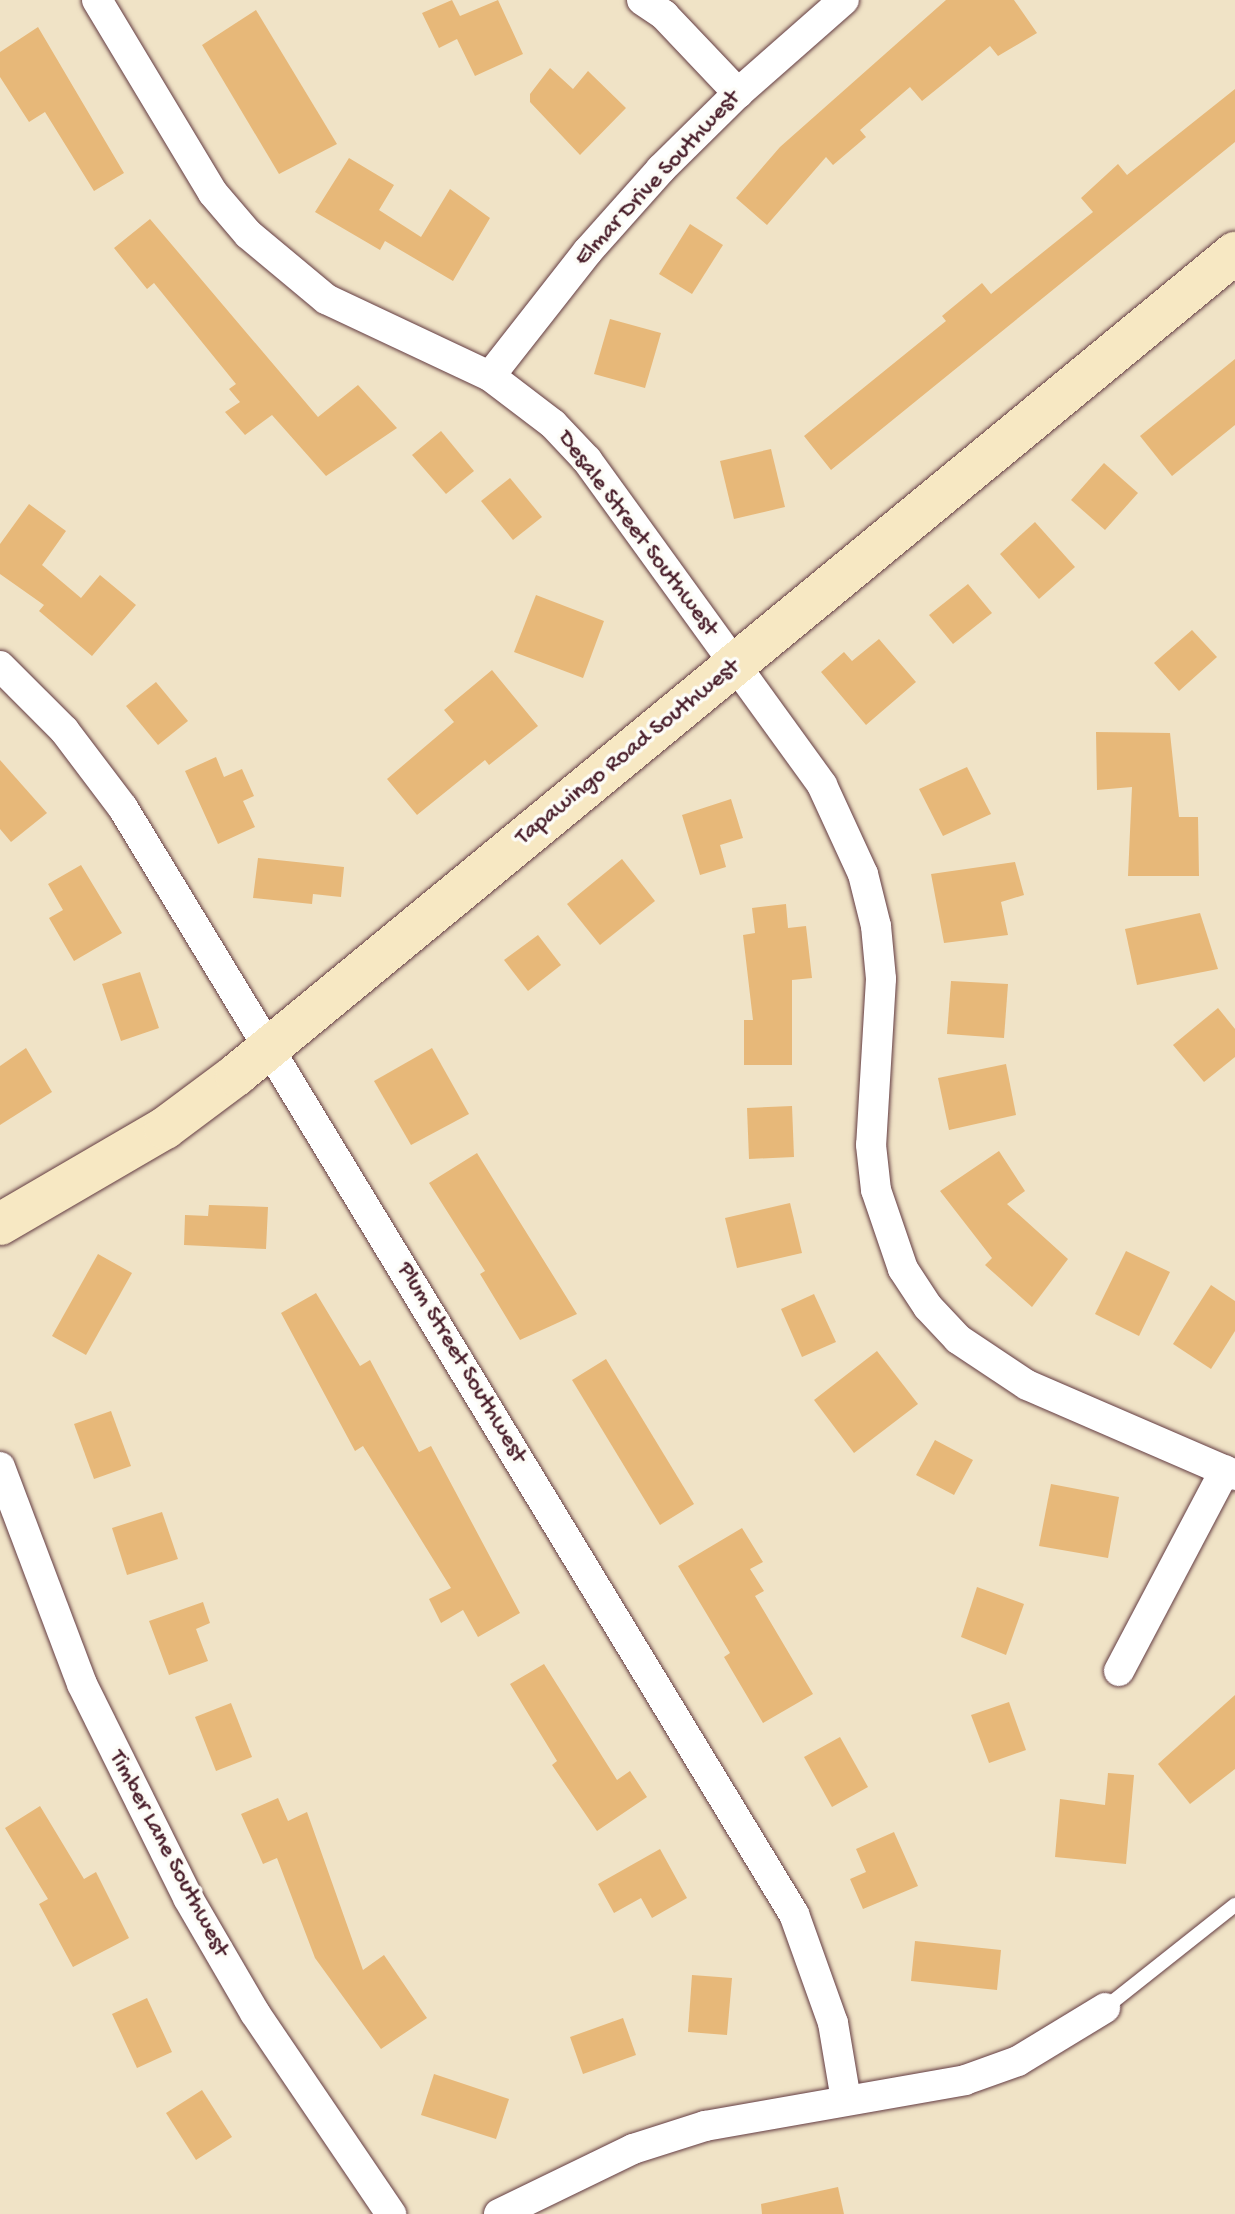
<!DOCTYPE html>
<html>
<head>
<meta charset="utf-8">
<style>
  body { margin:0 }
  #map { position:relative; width:1235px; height:2214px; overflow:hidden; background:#f0e3c6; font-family:"Gochi Hand",sans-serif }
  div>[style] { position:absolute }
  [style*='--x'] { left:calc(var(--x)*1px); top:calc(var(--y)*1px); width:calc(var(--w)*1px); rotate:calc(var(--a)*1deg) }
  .building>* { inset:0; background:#e7b879 }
  .roads { filter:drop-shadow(0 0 2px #633c42) drop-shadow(0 0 2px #633c42) }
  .lane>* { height:14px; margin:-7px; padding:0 7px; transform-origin:7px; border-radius:7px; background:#fff }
  .street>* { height:30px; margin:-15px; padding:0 15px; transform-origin:15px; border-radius:15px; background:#fff }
  .secondary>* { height:42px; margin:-21px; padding:0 21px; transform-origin:21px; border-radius:21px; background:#f7e8c3 }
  span { translate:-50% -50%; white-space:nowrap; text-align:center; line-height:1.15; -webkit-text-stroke:7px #fdfcf7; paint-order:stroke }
  .street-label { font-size:24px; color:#4a1f2b }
</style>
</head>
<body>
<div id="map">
  <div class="building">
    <div style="clip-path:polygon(452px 0,460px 16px,498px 0,523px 54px,475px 76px,457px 39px,439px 48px,422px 13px)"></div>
    <div style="clip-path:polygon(946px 0,1014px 0,1037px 33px,998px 56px,990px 46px,922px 101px,910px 87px,860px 130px,866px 137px,833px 165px,826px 157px,767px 225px,736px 198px,780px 147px)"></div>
    <div style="clip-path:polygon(256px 10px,337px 144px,279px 174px,202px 45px)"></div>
    <div style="clip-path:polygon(38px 27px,124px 173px,94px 191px,45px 112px,29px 122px,0 77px,0 52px)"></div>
    <div style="clip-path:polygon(550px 68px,573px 89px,588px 71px,626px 108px,580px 155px,530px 102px,530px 94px)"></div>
    <div style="clip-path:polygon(1235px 89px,1235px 142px,831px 470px,804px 436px,946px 321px,942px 316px,982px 283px,991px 294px,1093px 212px,1081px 198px,1118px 164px,1127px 175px)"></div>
    <div style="clip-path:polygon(349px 158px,394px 185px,379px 210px,421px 237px,450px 189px,490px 218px,453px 281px,385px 241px,380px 250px,315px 212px)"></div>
    <div style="clip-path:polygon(150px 219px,318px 417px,358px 385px,397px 428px,326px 476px,272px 415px,245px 435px,225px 412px,240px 402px,229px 389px,236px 384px,154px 283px,147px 289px,114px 248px)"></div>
    <div style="clip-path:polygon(690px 224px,723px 245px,692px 294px,659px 274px)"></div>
    <div style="clip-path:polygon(610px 319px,661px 333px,645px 388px,594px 374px)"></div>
    <div style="clip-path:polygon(1235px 359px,1235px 425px,1172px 476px,1140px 436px)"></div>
    <div style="clip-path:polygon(441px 431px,474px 471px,446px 494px,412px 455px)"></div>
    <div style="clip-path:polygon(771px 449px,785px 507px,734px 519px,720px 461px)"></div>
    <div style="clip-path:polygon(1104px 463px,1138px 493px,1105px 530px,1071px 500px)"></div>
    <div style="clip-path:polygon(510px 478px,542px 517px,513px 540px,481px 501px)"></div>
    <div style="clip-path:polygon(29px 504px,66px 531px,42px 565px,81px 598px,100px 575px,136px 605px,92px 656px,39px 611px,44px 605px,0 574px,0 544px)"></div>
    <div style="clip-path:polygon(1035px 522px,1075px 567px,1039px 599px,1000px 554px)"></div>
    <div style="clip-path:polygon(968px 584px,992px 613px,953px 644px,929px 615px)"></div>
    <div style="clip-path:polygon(536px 595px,604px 621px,583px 678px,514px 652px)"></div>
    <div style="clip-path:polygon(1192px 630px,1217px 657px,1179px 691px,1154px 663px)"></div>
    <div style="clip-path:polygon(879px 639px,916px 682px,866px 725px,821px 672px,844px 652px,852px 661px)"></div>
    <div style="clip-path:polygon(492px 670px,538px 726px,489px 765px,485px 760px,417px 815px,387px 779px,454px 722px,444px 710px)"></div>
    <div style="clip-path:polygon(156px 682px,188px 721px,158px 745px,126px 706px)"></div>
    <div style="clip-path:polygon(1096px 732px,1170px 733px,1179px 817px,1198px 817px,1199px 876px,1128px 876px,1132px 787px,1097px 790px)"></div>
    <div style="clip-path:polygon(216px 757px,224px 777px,242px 769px,254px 796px,243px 801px,255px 827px,218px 844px,185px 771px)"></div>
    <div style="clip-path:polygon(0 760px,47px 813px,11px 842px,0 829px)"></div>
    <div style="clip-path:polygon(967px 767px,991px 814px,943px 836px,919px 789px)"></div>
    <div style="clip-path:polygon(731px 799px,743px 838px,720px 845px,726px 867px,700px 875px,682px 815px)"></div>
    <div style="clip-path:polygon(258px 858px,344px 867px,341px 897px,313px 894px,312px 904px,253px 898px)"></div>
    <div style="clip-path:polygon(622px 859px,655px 901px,600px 945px,567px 904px)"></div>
    <div style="clip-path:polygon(1015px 862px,1024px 895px,1001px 902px,1008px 935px,944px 943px,931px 874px)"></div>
    <div style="clip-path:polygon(81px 865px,122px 933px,74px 961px,49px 918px,63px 910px,48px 884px)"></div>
    <div style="clip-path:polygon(786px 904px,788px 928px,806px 926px,812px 978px,792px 980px,792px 1065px,744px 1065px,744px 1020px,753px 1020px,743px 935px,755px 933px,752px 908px)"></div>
    <div style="clip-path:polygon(1200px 913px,1218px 969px,1137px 985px,1125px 929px)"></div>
    <div style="clip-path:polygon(538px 935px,561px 965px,528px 991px,504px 960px)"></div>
    <div style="clip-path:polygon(140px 972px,159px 1028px,121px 1041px,102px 984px)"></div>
    <div style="clip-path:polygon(951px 981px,1008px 984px,1004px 1038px,947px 1034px)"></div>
    <div style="clip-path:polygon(1218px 1008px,1235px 1029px,1235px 1057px,1204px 1082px,1173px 1045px)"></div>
    <div style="clip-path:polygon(26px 1048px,52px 1092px,0 1125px,0 1066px)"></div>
    <div style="clip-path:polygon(432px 1048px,469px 1114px,411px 1145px,374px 1081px)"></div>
    <div style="clip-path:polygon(1006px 1064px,1016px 1115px,949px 1130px,938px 1078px)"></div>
    <div style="clip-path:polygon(792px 1106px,794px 1157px,749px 1159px,747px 1108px)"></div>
    <div style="clip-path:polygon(999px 1151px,1025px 1191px,1007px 1204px,1068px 1259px,1032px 1307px,985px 1265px,992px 1258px,940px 1191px)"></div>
    <div style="clip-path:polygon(477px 1153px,577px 1314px,520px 1340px,480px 1274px,485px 1271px,429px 1183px)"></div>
    <div style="clip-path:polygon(790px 1203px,802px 1253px,737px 1268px,725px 1218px)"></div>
    <div style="clip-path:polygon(209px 1205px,268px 1207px,266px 1249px,184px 1245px,185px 1215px,208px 1216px)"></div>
    <div style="clip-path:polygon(1126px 1251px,1170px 1272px,1139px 1336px,1095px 1314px)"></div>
    <div style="clip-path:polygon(98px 1254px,132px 1273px,86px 1355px,52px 1336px)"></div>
    <div style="clip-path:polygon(1211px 1285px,1235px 1301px,1235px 1331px,1211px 1369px,1173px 1344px)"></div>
    <div style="clip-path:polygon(316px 1293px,360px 1366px,370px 1360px,419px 1452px,431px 1446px,520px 1613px,478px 1637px,463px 1610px,441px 1623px,429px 1599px,451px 1588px,363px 1446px,355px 1451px,281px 1313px)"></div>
    <div style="clip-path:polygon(814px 1294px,836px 1342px,802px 1357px,781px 1309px)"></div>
    <div style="clip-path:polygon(877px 1351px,918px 1404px,854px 1453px,814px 1400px)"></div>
    <div style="clip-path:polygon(606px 1359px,694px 1504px,660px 1525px,572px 1380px)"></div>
    <div style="clip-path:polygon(111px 1411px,131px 1466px,94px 1479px,74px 1424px)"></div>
    <div style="clip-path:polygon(935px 1440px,973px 1460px,954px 1495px,916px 1475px)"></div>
    <div style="clip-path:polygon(1051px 1484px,1119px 1497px,1108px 1558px,1039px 1546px)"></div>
    <div style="clip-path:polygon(162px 1512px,178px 1559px,127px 1575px,112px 1528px)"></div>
    <div style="clip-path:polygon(742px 1528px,763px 1562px,750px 1569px,764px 1591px,755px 1596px,813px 1694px,763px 1723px,724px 1657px,730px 1653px,678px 1566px)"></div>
    <div style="clip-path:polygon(977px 1587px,1024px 1604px,1006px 1655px,961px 1637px)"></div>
    <div style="clip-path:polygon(203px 1602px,210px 1623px,196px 1629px,208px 1661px,169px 1675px,149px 1621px)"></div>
    <div style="clip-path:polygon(544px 1664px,617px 1780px,630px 1771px,647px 1797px,597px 1831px,552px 1765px,557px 1761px,510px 1684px)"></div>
    <div style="clip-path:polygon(1235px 1695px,1235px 1769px,1190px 1804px,1158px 1764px)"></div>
    <div style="clip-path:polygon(1009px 1702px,1026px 1750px,989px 1763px,971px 1715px)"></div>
    <div style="clip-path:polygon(231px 1703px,252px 1757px,216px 1771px,195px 1717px)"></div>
    <div style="clip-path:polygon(840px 1737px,868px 1787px,832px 1807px,804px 1757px)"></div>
    <div style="clip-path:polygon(1108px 1773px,1134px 1775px,1126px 1864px,1055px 1857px,1060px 1799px,1105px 1805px)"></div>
    <div style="clip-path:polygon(278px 1798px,288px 1821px,307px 1812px,363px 1970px,384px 1955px,427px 2018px,381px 2049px,315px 1958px,277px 1858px,263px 1864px,241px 1814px)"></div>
    <div style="clip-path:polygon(40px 1806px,84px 1879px,96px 1872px,129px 1938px,73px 1967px,39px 1904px,48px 1899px,5px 1828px)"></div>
    <div style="clip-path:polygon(894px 1832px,918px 1886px,863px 1909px,850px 1879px,866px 1872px,856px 1849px)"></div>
    <div style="clip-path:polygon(660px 1849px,687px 1898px,652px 1918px,641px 1898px,614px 1913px,598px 1884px)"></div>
    <div style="clip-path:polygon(915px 1941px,1001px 1950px,997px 1990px,911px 1981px)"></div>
    <div style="clip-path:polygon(692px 1975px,732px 1978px,727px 2035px,688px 2032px)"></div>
    <div style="clip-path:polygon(147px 1998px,172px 2052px,137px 2068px,112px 2014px)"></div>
    <div style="clip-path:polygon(623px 2018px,636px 2055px,583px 2074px,570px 2037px)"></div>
    <div style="clip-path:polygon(434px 2074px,509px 2099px,496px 2139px,421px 2115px)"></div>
    <div style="clip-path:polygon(202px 2090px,232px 2137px,196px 2160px,166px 2113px)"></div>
    <div style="clip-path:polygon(838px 2187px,844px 2214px,762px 2214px,761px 2204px)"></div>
  </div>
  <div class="roads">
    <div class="lane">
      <div style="--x:1105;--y:2008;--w:166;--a:-38.4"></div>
    </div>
    <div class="street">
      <div style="--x:97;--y:0;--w:225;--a:59"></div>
      <div style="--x:213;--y:193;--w:54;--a:49.5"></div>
      <div style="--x:248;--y:234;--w:102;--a:39.8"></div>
      <div style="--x:326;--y:299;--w:181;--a:25.2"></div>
      <div style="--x:490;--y:376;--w:79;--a:37.3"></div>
      <div style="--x:553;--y:424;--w:50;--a:46.6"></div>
      <div style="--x:587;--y:460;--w:401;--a:54.1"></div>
      <div style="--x:822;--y:785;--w:98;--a:65.3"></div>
      <div style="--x:863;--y:874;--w:54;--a:76"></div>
      <div style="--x:876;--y:926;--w:53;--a:84.6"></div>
      <div style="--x:881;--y:979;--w:166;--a:93.4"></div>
      <div style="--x:871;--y:1145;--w:45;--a:83.7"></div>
      <div style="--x:876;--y:1190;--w:83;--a:71.1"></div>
      <div style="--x:903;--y:1269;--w:45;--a:56.7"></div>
      <div style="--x:928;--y:1307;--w:44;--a:46.8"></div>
      <div style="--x:958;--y:1339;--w:83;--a:33.7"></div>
      <div style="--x:1027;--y:1385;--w:227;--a:23.4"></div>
      <div style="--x:642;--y:0;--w:27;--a:34"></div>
      <div style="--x:664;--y:15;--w:108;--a:46.5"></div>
      <div style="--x:490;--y:376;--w:159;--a:-51.9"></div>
      <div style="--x:588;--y:251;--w:110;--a:-48.3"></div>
      <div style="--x:661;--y:169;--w:108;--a:-44.6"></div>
      <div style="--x:738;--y:93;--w:141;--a:-41.3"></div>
      <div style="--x:0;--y:666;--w:91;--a:45"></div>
      <div style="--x:64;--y:730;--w:98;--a:52.9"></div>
      <div style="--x:123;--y:808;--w:1294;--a:58.76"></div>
      <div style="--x:794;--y:1914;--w:116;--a:70.3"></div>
      <div style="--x:833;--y:2023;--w:78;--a:80.4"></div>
      <div style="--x:0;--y:1467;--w:232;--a:69.3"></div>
      <div style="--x:82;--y:1684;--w:239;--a:63.6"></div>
      <div style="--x:188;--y:1898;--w:133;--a:59.8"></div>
      <div style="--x:255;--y:2013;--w:243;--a:55.9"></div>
      <div style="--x:1119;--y:1671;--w:227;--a:-62.2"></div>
      <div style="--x:499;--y:2214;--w:149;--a:-25.9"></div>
      <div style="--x:633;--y:2149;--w:76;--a:-17.7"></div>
      <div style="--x:705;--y:2126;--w:264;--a:-10"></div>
      <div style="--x:965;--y:2080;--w:56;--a:-19.7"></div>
      <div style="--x:1018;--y:2061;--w:102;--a:-31.3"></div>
    </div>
    <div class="secondary">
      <div style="--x:0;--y:1224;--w:191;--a:-30.2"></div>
      <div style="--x:165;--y:1128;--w:89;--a:-36.7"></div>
      <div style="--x:236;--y:1075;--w:1294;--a:-39.45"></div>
    </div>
  </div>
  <div class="street-label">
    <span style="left:658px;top:179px;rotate:-47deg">Elmar Drive Southwest</span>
    <span style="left:637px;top:534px;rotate:53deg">Desale Street Southwest</span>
    <span style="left:628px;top:753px;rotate:-39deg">Tapawingo Road Southwest</span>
    <span style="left:461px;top:1363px;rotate:59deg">Plum Street Southwest</span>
    <span style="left:168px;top:1854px;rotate:62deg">Timber Lane Southwest</span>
  </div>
</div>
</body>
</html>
